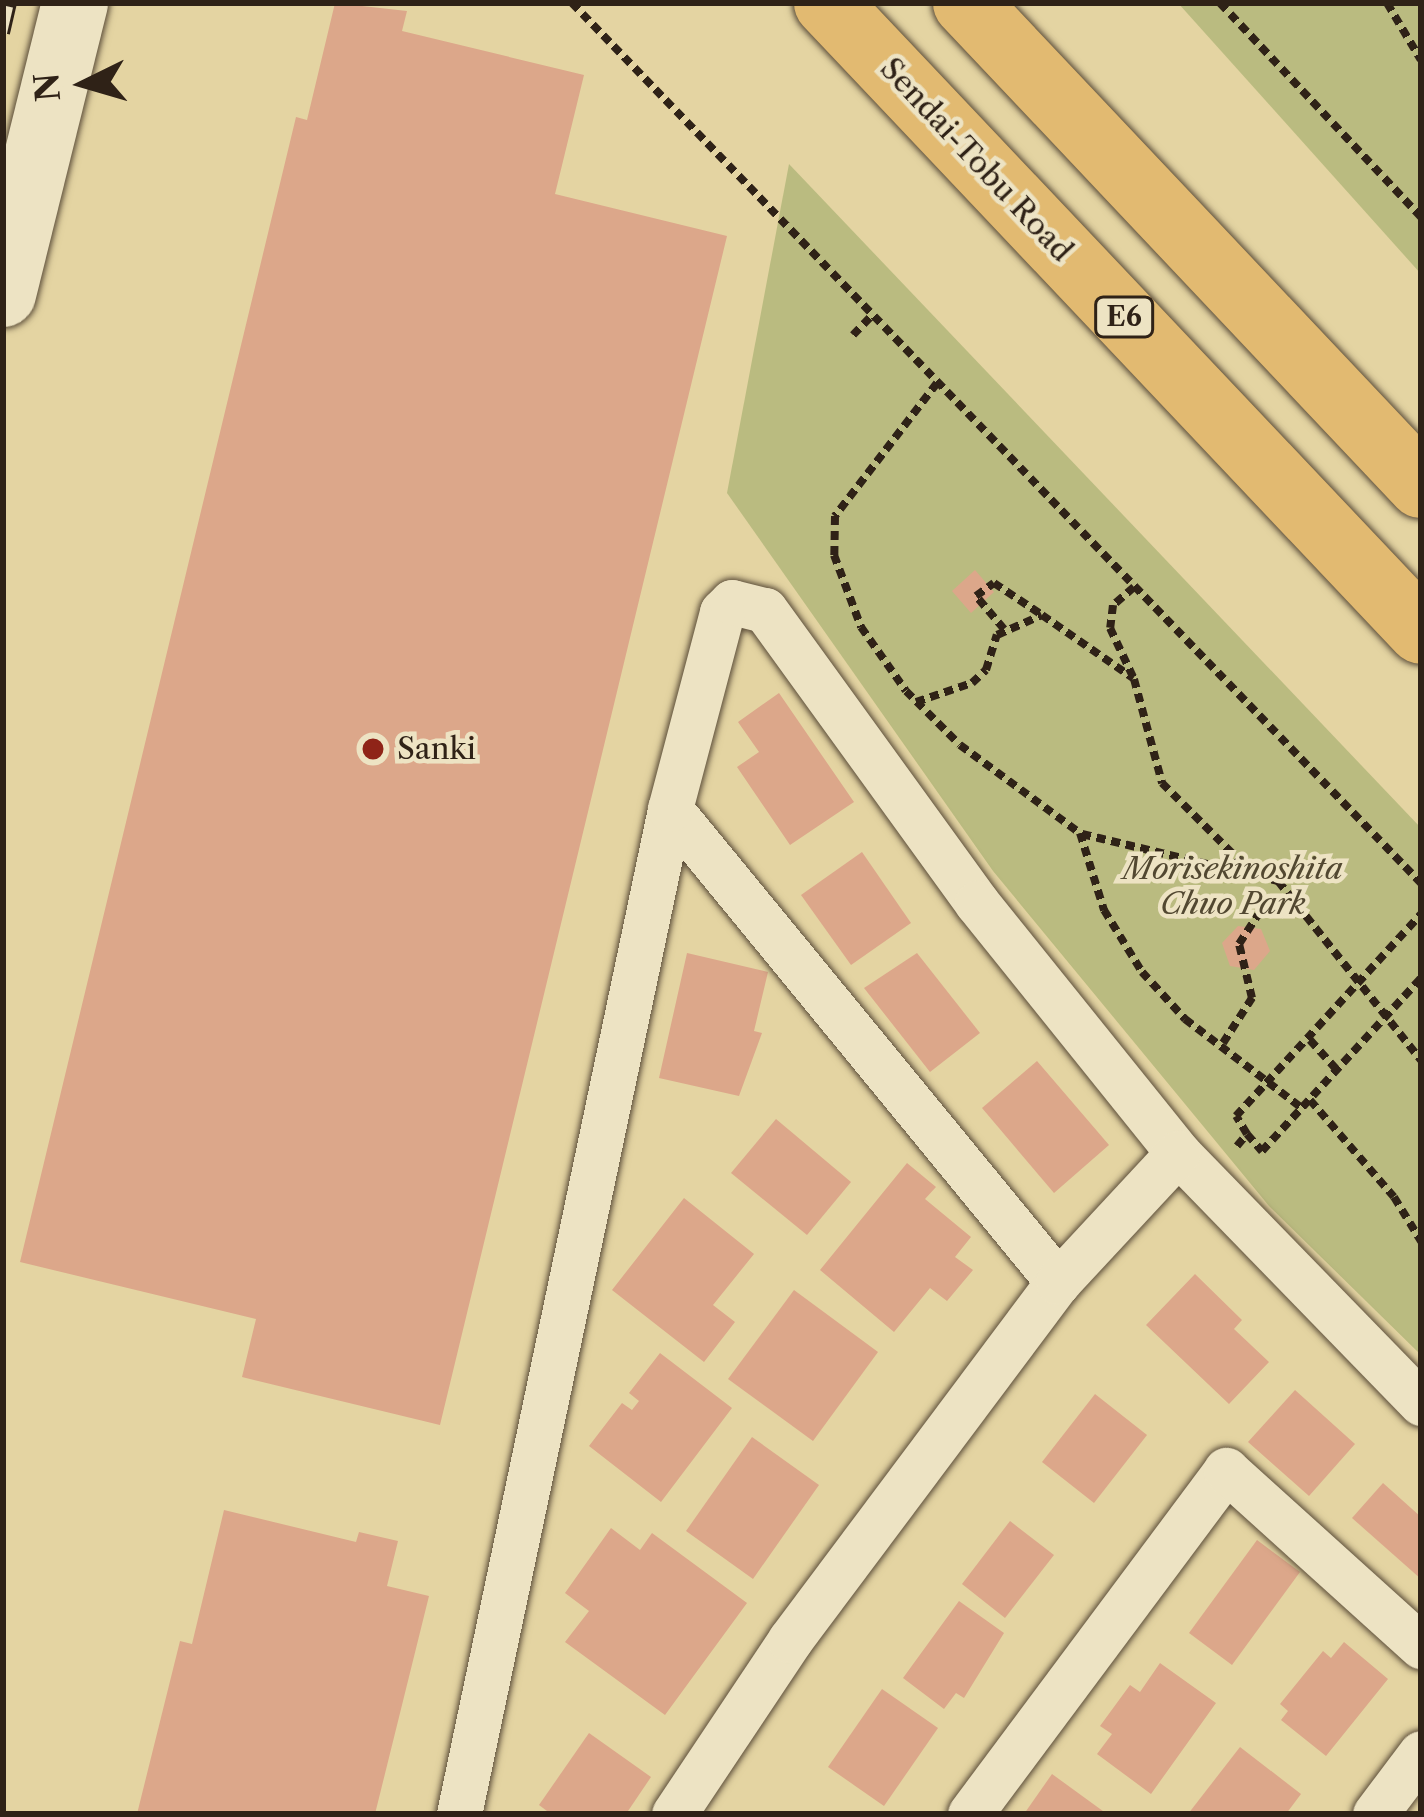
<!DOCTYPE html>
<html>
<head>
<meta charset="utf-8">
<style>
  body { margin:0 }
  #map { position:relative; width:1424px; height:1817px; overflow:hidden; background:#e4d4a2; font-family:"Libre Caslon Text",serif }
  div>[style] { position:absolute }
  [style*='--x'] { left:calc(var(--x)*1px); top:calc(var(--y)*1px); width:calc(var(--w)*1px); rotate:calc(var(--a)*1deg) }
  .green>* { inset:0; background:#babb80 }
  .building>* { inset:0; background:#dca78a }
  .path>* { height:8px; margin-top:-4px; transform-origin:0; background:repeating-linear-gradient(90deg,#2f2217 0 9px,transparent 0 15px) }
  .roads { filter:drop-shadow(0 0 3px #5c4e3a) drop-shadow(0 0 3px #5c4e3a) }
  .minor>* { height:45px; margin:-22.5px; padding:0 22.5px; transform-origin:22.5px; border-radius:22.5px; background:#ede3c3 }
  .secondary>* { height:66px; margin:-33px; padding:0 33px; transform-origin:33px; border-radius:33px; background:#ede3c3 }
  .motorway>* { height:66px; margin:-33px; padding:0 33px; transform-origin:33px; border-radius:33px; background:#e2ba71 }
  .rail>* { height:14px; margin-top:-7px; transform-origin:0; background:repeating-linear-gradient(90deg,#ede3c3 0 27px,#2f2217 0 54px); box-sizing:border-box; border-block:3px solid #2f2217 }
  .dots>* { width:33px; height:33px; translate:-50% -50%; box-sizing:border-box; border:6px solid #ede3c3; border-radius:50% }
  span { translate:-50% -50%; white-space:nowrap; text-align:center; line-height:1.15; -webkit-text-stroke:9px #ede3c3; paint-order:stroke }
  .shield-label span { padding:3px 9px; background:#ede3c3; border:3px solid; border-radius:9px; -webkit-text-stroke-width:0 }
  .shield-label { font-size:27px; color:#2f2217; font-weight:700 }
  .street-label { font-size:30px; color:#2f2217 }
  .poi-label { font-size:30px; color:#2f2217 }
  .left { translate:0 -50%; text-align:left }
  .park-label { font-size:30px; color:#524831; font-style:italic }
  .frame { position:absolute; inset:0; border:6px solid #2f2217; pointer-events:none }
  .north { position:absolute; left:24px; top:24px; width:120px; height:120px; -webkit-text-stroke:9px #ede3c3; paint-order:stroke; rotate:265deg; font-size:33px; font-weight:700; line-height:48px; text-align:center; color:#2f2217 }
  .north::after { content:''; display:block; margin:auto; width:42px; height:54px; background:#2f2217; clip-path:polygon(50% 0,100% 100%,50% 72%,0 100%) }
</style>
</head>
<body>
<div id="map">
  <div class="green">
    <div style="clip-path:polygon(1178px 3px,1421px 3px,1421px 274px)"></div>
    <div style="clip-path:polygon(789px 164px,1421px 828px,1421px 1355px,1269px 1206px,993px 871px,727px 493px)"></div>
  </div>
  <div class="building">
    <div style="clip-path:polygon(335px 3px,407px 11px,402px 31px,584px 75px,555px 194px,727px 236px,440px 1425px,242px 1377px,256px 1319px,20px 1262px,296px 117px,307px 120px)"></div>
    <div style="clip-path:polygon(975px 570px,994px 592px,971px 613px,952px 591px)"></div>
    <div style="clip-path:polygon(779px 693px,854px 802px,790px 845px,737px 767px,759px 752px,738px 722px)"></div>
    <div style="clip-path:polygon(862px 852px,911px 923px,851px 965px,801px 895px)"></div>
    <div style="clip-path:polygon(1238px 926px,1261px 929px,1270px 951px,1254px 970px,1230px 966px,1222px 943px)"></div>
    <div style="clip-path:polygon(687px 953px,768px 972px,754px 1031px,762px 1033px,739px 1096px,659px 1078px)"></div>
    <div style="clip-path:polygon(917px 953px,980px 1033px,930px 1072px,864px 988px)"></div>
    <div style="clip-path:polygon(1037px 1061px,1109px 1145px,1054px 1193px,982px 1108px)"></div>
    <div style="clip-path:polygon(776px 1119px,851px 1182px,807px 1235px,731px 1173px)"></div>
    <div style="clip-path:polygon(907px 1163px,936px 1187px,925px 1199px,971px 1237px,955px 1257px,973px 1270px,947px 1301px,930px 1288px,894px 1332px,820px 1270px)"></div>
    <div style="clip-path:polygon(684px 1198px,754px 1254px,713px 1305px,735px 1322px,704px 1362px,612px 1290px)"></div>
    <div style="clip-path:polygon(1195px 1274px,1242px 1320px,1234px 1329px,1269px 1362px,1229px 1404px,1146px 1325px)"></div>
    <div style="clip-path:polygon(794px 1290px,878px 1352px,813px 1441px,728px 1379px)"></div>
    <div style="clip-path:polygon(660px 1353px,732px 1408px,661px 1502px,589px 1446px,622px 1403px,632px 1410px,639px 1401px,629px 1393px)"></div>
    <div style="clip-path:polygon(1295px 1390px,1355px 1444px,1309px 1496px,1248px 1442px)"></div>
    <div style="clip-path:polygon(1095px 1394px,1147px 1435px,1094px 1503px,1042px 1462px)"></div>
    <div style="clip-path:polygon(752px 1437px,819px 1485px,753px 1579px,686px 1531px)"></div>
    <div style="clip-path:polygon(1383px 1483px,1421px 1517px,1421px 1579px,1352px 1518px)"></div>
    <div style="clip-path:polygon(224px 1510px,356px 1542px,359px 1532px,398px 1541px,387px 1586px,429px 1596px,375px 1814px,137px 1814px,180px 1641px,192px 1644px)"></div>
    <div style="clip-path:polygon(1010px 1521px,1054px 1555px,1005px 1618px,962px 1584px)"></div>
    <div style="clip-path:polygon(611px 1528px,640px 1550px,652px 1533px,747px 1603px,665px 1715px,565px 1642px,589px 1611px,565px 1593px)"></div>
    <div style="clip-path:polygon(1257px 1540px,1300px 1572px,1232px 1665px,1189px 1633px)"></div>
    <div style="clip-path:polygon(959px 1601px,1004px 1633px,964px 1698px,956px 1693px,944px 1709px,903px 1678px)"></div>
    <div style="clip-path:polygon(1344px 1642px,1388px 1679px,1326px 1756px,1281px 1720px,1288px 1711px,1280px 1704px,1323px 1651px,1331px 1658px)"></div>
    <div style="clip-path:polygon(1160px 1663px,1216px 1703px,1151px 1794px,1097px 1754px,1112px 1734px,1100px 1726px,1130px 1685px,1140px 1692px)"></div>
    <div style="clip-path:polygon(882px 1689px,938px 1728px,884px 1806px,828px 1767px)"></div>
    <div style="clip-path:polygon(589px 1733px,651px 1777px,626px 1814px,551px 1814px,539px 1805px)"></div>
    <div style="clip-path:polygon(1240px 1747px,1301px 1794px,1286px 1814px,1188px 1814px)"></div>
    <div style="clip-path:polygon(1052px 1774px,1107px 1814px,1024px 1814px)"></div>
  </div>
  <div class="path">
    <div style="--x:572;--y:3;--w:1223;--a:46.03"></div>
    <div style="--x:1220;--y:3;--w:294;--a:46.8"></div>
    <div style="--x:1387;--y:3;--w:66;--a:59.2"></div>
    <div style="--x:853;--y:335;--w:28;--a:-46"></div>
    <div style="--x:937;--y:383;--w:168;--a:127.5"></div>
    <div style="--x:835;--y:516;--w:39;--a:91"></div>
    <div style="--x:834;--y:555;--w:77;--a:69.4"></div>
    <div style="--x:861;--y:627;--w:78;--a:54.9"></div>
    <div style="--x:906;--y:691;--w:76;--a:45"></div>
    <div style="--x:960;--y:745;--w:149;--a:36.3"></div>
    <div style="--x:1080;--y:833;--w:81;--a:72.7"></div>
    <div style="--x:1104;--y:910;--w:73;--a:58.5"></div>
    <div style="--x:1142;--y:972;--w:64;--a:47.5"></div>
    <div style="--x:1185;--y:1019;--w:147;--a:37.3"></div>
    <div style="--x:1134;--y:587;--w:28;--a:139"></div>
    <div style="--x:1113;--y:605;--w:23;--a:97"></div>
    <div style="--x:1110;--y:628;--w:56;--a:64.8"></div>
    <div style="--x:1134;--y:679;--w:108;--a:74.9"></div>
    <div style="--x:1162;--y:783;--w:129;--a:45"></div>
    <div style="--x:1004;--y:629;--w:43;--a:-130.3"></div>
    <div style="--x:976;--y:596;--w:22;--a:-36"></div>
    <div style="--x:994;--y:583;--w:58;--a:33.7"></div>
    <div style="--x:916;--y:702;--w:59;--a:-18.7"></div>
    <div style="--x:972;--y:683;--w:19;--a:-43"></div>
    <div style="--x:986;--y:670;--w:37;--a:-73"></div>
    <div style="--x:997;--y:635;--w:49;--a:-24"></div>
    <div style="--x:1042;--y:615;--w:111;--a:34.7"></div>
    <div style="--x:1082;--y:834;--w:202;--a:13.5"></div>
    <div style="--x:1278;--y:881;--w:229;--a:51.4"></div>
    <div style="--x:1310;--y:1040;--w:40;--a:48"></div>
    <div style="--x:1223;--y:1043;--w:54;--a:-57.2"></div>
    <div style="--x:1252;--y:998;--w:56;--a:-103.5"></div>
    <div style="--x:1239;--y:944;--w:35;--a:-57"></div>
    <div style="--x:1258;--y:915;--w:37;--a:-31"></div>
    <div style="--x:1310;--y:1100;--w:128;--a:49.1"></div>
    <div style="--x:1394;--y:1197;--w:52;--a:58.5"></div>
    <div style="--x:1247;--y:1134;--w:23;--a:49"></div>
    <div style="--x:1262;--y:1151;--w:235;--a:-47.4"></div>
    <div style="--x:1237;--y:1146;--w:16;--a:-50"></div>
    <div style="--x:1247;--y:1134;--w:21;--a:-121"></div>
    <div style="--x:1236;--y:1116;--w:274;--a:-47.5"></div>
  </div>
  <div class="roads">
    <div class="minor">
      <div style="--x:670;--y:809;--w:612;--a:50.64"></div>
      <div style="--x:459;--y:1814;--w:1027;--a:-78.14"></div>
      <div style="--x:670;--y:809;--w:204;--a:-75.2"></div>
      <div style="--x:722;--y:612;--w:14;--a:-45"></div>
      <div style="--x:732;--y:602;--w:34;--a:14"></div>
      <div style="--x:765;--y:610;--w:362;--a:54.1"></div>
      <div style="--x:977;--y:903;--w:321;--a:51.2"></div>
      <div style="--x:1178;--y:1153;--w:349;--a:45.8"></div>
      <div style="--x:674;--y:1814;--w:209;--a:-56.3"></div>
      <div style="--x:790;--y:1640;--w:447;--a:-53.2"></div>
      <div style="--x:1058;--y:1282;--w:176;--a:-47.1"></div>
      <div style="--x:970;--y:1814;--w:429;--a:-53.3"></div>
      <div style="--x:1226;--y:1470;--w:263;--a:42.1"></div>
      <div style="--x:1375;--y:1814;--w:76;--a:-53"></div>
    </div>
    <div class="secondary">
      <div style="--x:3;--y:294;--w:300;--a:-76.1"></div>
    </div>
    <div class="motorway">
      <div style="--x:827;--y:3;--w:864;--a:46.59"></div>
      <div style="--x:966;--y:3;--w:663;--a:46.65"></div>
    </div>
  </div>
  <div class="rail">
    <div style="--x:3;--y:33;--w:31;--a:-77"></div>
  </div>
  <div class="dots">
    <div style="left:373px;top:749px;background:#8f2418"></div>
  </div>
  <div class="shield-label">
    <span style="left:1124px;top:317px">E6</span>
  </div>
  <div class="street-label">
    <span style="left:976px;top:160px;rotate:47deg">Sendai-Tobu Road</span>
  </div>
  <div class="poi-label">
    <span class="left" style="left:397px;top:749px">Sanki</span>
  </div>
  <div class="park-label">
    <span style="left:1233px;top:886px">Morisekinoshita<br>Chuo Park</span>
  </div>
  <div class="frame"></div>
  <div class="north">N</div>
</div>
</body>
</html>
